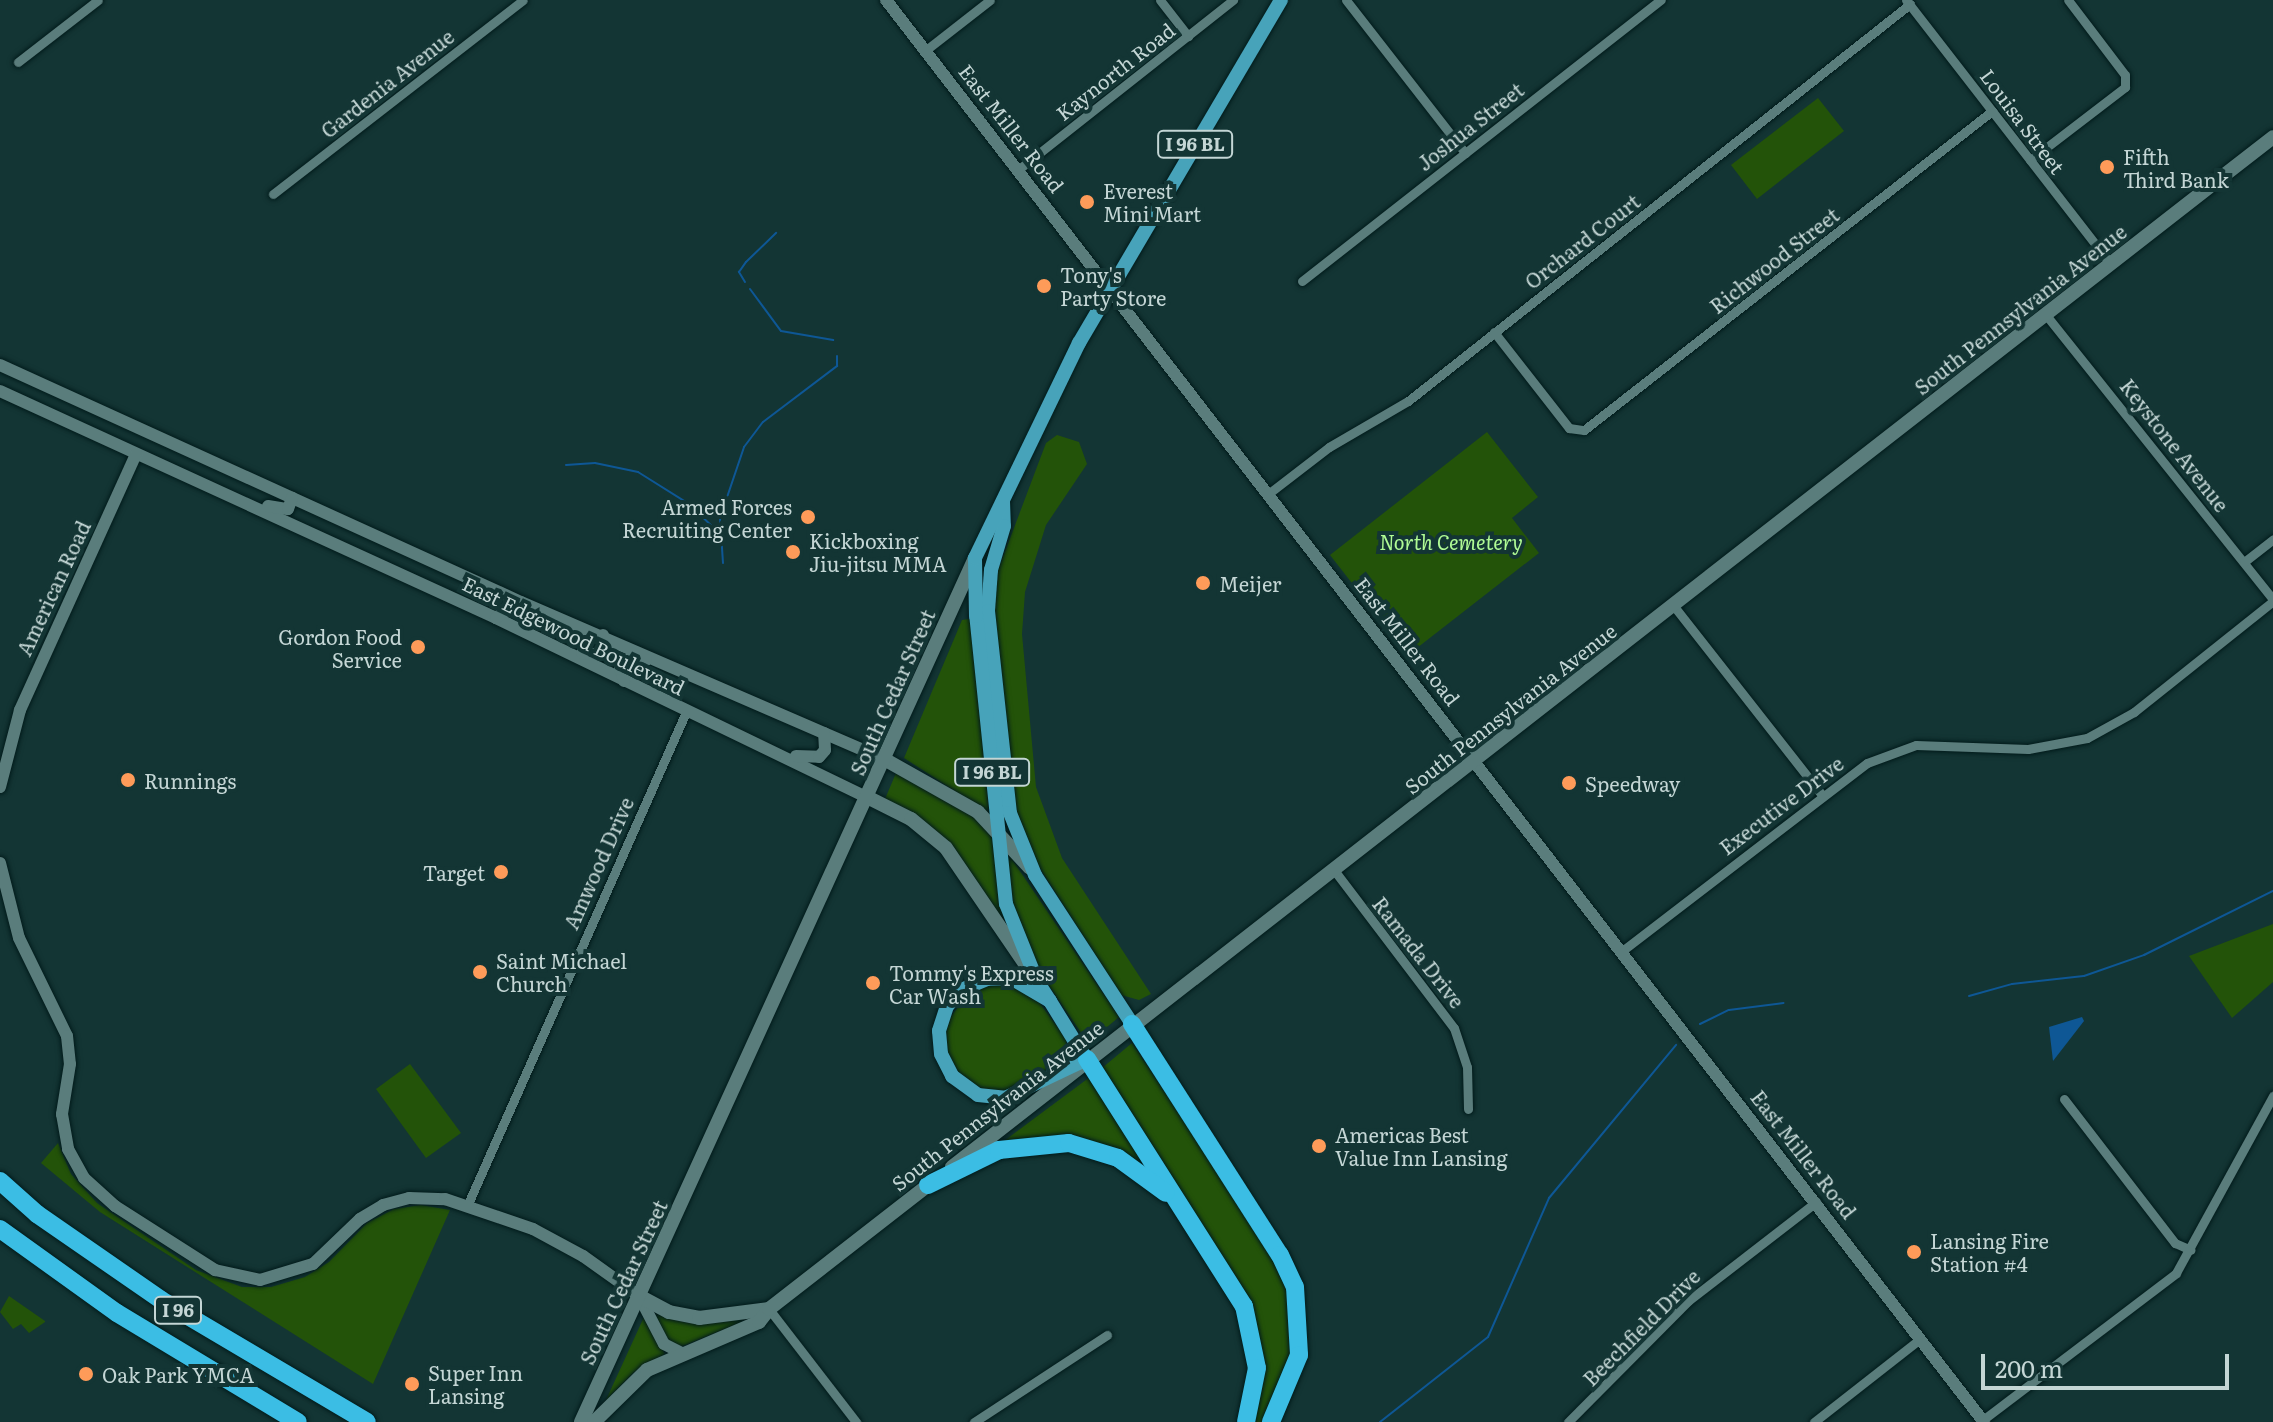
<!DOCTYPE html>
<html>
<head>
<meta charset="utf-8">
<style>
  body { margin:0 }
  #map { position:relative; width:2273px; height:1422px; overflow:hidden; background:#133534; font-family:Literata,serif }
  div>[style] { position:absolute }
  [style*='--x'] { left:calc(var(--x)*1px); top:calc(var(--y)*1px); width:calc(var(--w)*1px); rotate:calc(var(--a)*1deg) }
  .green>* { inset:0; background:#235309 }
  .water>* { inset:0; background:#0e5795 }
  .stream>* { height:2px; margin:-1px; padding:0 1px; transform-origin:1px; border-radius:1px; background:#0e5795 }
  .roads { filter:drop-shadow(0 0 2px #021b1b) drop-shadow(0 0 2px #021b1b) }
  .minor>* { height:9px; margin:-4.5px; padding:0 4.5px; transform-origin:4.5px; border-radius:4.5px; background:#5a7d7c }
  .tertiary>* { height:12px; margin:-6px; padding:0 6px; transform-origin:6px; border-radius:6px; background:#5a7d7c }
  .secondary>* { height:14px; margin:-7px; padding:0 7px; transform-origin:7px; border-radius:7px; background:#5a7d7c }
  .primary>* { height:14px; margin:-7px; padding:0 7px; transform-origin:7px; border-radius:7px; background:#47a3ba }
  .motorway>* { height:18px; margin:-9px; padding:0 9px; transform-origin:9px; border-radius:9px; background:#3bbde4 }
  .dots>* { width:22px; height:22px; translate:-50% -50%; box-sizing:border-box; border:4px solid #133534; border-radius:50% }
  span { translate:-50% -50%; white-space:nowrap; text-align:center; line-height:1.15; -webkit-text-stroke:8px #133534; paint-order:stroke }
  .shield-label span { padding:2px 6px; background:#133534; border:2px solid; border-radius:6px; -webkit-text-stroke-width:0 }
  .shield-label { font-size:18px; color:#c4d6d5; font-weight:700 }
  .street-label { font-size:20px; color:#c4d6d5 }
  .poi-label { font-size:20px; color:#c4d6d5 }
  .left { translate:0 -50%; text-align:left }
  .right { translate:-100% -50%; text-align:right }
  .park-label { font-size:20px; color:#b0fb95; font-style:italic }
  .scale { position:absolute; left:1981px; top:1354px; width:248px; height:36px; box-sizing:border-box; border:4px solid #c4d6d5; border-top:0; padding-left:10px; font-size:24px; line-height:28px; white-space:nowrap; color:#c4d6d5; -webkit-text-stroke:6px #133534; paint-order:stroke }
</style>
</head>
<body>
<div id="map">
  <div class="green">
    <div style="clip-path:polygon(1818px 98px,1844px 131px,1757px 199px,1731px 165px)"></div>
    <div style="clip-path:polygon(1487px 432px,1538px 497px,1512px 518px,1539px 553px,1408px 655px,1330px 555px)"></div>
    <div style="clip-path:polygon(1057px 435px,1079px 442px,1087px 464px,1046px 525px,1025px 592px,1022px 634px,1036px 787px,1062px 858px,1151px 994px,1139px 1000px,1121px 995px,1038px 865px,1014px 807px,994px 601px,997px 573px,1046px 443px)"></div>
    <div style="clip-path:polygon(969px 619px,971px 621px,989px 813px,904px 758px,962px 620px)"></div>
    <div style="clip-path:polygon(896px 773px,969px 812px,992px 834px,1004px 921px,961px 860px,885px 799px)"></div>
    <div style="clip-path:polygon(1007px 852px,1119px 1017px,1088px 1043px,1037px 968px,1014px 913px)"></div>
    <div style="clip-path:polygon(2273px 924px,2273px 982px,2232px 1018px,2189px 956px)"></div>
    <div style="clip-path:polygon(1013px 985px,1039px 1002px,1066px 1039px,1067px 1054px,1062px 1063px,1009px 1092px,980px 1090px,953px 1068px,945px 1048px,946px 1024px,967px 994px,983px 986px)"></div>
    <div style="clip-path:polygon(1132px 1043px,1271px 1252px,1291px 1300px,1294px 1348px,1265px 1422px,1253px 1422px,1261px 1343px,1102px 1068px)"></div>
    <div style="clip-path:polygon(410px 1064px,461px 1133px,426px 1158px,376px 1089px)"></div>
    <div style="clip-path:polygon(1090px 1077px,1148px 1170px,1128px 1158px,1004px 1141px)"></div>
    <div style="clip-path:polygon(58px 1143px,71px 1174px,97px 1203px,196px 1270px,242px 1287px,271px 1287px,305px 1277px,329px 1262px,367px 1223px,394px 1209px,421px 1205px,450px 1210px,373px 1384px,100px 1212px,41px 1163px)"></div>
    <div style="clip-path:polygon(9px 1296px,45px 1321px,45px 1322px,29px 1333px,21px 1324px,13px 1329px,0 1312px)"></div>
    <div style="clip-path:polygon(650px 1310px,757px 1316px,680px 1347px,668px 1343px)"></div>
    <div style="clip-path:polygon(644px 1317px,665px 1354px,634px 1372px,606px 1400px)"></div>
  </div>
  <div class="water">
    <div style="clip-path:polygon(2082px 1017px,2084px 1021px,2053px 1061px,2049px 1027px)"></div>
  </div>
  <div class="stream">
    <div style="--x:745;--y:282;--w:12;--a:-121"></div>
    <div style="--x:739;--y:272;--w:12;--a:-55"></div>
    <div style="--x:746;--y:262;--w:42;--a:-44"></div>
    <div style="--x:750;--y:289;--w:52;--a:53.6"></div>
    <div style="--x:781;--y:331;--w:53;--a:9.8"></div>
    <div style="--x:566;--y:465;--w:29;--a:-4"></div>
    <div style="--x:595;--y:463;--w:44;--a:11.8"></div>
    <div style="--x:638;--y:472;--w:60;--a:32.1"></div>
    <div style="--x:689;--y:504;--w:45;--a:44.1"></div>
    <div style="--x:723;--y:563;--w:45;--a:-93.8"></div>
    <div style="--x:720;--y:518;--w:75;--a:-71.3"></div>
    <div style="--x:744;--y:447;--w:31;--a:-53"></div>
    <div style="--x:763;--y:422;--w:93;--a:-37.1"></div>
    <div style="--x:837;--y:366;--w:10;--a:-90"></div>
    <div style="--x:1969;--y:996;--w:45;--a:-15.6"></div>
    <div style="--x:2012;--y:984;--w:72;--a:-6.3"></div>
    <div style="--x:2084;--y:976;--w:64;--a:-19.3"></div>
    <div style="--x:2144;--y:955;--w:144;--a:-26.4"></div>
    <div style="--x:1700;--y:1024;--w:32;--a:-26"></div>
    <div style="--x:1729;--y:1010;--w:55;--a:-7.3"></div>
    <div style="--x:1380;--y:1422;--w:137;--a:-38.2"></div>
    <div style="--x:1488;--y:1337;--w:152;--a:-66.3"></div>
    <div style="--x:1549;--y:1198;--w:199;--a:-50.3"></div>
  </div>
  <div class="roads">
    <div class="minor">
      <div style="--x:1160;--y:0;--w:46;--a:52.1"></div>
      <div style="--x:1346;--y:0;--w:194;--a:52.1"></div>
      <div style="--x:1906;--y:0;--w:334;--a:52.2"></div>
      <div style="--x:926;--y:50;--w:81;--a:-38"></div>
      <div style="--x:18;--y:62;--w:101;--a:-37.8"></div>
      <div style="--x:2030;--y:160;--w:120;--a:-37.5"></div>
      <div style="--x:2125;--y:87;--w:12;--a:-90"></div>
      <div style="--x:2125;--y:75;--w:94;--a:-127.2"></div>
      <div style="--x:1019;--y:169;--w:273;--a:-38.3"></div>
      <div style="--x:273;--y:194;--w:316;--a:-37.8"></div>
      <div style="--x:1302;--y:281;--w:456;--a:-38.1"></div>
      <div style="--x:2046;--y:315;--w:364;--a:51.4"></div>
      <div style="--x:1494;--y:332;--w:122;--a:52"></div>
      <div style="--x:1569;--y:428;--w:15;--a:8"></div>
      <div style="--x:1584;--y:430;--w:518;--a:-38.02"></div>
      <div style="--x:1268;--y:494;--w:77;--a:-37.6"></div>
      <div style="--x:1329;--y:447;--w:91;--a:-30.2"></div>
      <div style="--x:1408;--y:401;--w:640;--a:-38.34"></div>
      <div style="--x:2244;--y:562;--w:37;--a:-38"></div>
      <div style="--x:1673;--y:605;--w:241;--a:51.9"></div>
      <div style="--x:1334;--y:870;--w:198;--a:52.8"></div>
      <div style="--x:1454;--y:1028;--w:41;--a:71.6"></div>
      <div style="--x:1467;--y:1067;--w:42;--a:88.6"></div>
      <div style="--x:1622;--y:951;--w:309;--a:-37.5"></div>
      <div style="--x:1867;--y:763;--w:52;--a:-20.2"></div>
      <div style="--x:1916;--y:745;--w:112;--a:2"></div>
      <div style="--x:2028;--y:749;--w:60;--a:-10.6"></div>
      <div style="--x:2087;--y:738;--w:54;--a:-29"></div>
      <div style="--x:2134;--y:712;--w:178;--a:-38.6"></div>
      <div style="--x:2064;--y:1099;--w:182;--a:52.4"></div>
      <div style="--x:2175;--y:1243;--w:17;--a:24"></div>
      <div style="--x:467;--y:1206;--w:540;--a:-66.09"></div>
      <div style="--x:769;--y:1309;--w:143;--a:52.4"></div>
      <div style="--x:974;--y:1422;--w:159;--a:-33.2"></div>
      <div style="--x:1568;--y:1422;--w:170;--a:-45.2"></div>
      <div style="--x:1688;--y:1301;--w:162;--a:-37.7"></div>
      <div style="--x:1814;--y:1422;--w:135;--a:-38.1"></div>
      <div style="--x:1980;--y:1422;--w:246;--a:-37.2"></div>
      <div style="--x:2176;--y:1273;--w:202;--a:-61.3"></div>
    </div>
    <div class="tertiary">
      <div style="--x:886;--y:0;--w:1797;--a:52.33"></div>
      <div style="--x:0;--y:365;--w:572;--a:24.46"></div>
      <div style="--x:521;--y:602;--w:395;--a:23.4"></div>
      <div style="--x:0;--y:391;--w:545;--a:24.59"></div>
      <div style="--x:496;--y:618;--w:412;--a:25.8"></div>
      <div style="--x:268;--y:506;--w:20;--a:9"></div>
      <div style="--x:288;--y:509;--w:12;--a:-70"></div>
      <div style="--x:496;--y:618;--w:16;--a:-38"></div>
      <div style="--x:509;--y:608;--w:36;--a:18"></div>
      <div style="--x:582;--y:653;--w:21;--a:5"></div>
      <div style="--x:603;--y:655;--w:20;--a:-90"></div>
      <div style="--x:624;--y:681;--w:13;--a:-108"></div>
      <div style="--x:620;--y:669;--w:10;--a:-61"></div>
      <div style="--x:625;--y:660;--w:21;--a:0"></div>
      <div style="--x:796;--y:756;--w:23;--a:2"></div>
      <div style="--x:819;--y:757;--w:9;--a:-49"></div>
      <div style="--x:825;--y:750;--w:17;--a:-93"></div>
      <div style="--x:0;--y:787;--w:80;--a:-75.4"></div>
      <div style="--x:20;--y:710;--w:281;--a:-65.6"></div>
      <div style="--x:0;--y:863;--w:77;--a:75.8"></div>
      <div style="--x:19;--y:938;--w:109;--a:63.9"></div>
      <div style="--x:67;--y:1036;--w:28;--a:84"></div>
      <div style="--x:70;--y:1064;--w:51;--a:99.1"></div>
      <div style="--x:62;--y:1114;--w:36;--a:80"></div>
      <div style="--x:68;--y:1149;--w:33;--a:61"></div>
      <div style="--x:84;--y:1178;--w:42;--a:42.1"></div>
      <div style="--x:115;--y:1206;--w:119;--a:32.6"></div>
      <div style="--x:215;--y:1270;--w:46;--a:12.5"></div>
      <div style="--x:260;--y:1280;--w:55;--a:-16.8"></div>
      <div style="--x:313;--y:1264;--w:65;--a:-43.8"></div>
      <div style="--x:360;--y:1219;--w:27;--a:-31"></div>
      <div style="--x:383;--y:1205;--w:27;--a:-15"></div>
      <div style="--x:409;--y:1198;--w:36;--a:2"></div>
      <div style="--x:445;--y:1199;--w:93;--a:18.8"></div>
      <div style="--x:533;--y:1229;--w:57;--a:28.4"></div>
      <div style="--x:583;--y:1256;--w:69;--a:35.5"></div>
      <div style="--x:639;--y:1296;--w:54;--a:62.5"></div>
      <div style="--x:664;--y:1344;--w:20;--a:27"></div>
    </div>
    <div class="secondary">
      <div style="--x:884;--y:759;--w:108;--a:29.4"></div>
      <div style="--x:978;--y:812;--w:76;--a:47.1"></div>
      <div style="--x:867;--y:797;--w:49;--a:26.6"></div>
      <div style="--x:911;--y:819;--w:45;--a:39.6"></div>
      <div style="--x:946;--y:848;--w:149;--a:55.7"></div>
      <div style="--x:952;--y:1167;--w:1675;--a:-37.94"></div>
      <div style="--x:639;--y:1296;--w:34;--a:28"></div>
      <div style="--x:669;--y:1312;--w:31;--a:11"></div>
      <div style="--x:699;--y:1318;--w:71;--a:-7.3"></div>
      <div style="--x:581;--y:1422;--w:950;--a:-65.49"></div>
      <div style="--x:594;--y:1422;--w:74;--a:-44.5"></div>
      <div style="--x:647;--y:1370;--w:122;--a:-23.2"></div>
      <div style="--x:759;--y:1322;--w:16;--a:-52"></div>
      <div style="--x:769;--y:1309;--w:210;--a:-37.9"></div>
    </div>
    <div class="primary">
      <div style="--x:1003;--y:501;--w:25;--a:88"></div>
      <div style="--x:1004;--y:526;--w:46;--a:106.5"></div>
      <div style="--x:991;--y:570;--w:41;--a:94.2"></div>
      <div style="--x:988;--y:611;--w:203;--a:83.8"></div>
      <div style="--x:1010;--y:813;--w:67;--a:68"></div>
      <div style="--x:1035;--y:875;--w:178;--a:56.9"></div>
      <div style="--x:1050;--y:1001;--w:45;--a:-149.5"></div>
      <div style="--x:1011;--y:978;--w:24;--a:178"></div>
      <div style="--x:987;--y:979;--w:26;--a:157"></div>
      <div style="--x:963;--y:989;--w:23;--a:133"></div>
      <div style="--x:947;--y:1006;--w:26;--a:108"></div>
      <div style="--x:939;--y:1031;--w:23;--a:85"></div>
      <div style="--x:941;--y:1054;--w:25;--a:63"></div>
      <div style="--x:952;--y:1076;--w:32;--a:36"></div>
      <div style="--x:978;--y:1095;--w:27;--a:6"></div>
      <div style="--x:1005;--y:1098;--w:91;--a:-25.4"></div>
      <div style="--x:1087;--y:1059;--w:23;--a:-124"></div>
      <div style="--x:1074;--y:1040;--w:46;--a:-121.6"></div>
      <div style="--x:1050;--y:1001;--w:24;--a:-123"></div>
      <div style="--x:1037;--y:981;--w:83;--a:-111.9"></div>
      <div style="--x:1006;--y:904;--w:290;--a:-95.9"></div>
      <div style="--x:976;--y:616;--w:58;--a:-91"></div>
      <div style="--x:975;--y:558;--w:239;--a:-64.2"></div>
      <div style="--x:1079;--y:343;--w:398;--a:-59.5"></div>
    </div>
    <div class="motorway">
      <div style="--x:1132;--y:1024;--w:274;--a:57.4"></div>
      <div style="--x:1280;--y:1255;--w:35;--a:65"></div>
      <div style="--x:1295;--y:1287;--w:68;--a:86.6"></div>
      <div style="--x:1299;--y:1355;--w:73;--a:112.7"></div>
      <div style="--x:1087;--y:1059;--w:293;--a:57.6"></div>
      <div style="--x:1244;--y:1306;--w:63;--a:78.2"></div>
      <div style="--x:1257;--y:1368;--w:55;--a:101.5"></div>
      <div style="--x:0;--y:1181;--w:50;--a:41.7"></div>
      <div style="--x:37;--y:1214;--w:151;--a:34.7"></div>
      <div style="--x:161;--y:1300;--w:239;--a:30.6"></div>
      <div style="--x:928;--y:1185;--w:79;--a:-26.2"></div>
      <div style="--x:999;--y:1150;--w:70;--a:-5.7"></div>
      <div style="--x:1069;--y:1143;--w:51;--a:17"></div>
      <div style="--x:1118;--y:1158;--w:59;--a:36.1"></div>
      <div style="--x:0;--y:1229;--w:144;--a:35.7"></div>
      <div style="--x:117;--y:1313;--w:211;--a:31.1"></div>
    </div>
  </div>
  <div class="dots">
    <div style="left:2107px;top:167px;background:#fe9b59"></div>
    <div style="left:1087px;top:202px;background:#fe9b59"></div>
    <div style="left:1044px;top:286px;background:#fe9b59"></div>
    <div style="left:808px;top:517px;background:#fe9b59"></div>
    <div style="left:793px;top:552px;background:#fe9b59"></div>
    <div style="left:1203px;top:583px;background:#fe9b59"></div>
    <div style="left:418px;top:647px;background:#fe9b59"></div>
    <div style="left:128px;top:780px;background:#fe9b59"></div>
    <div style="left:1569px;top:783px;background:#fe9b59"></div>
    <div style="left:501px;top:872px;background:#fe9b59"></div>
    <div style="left:480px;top:972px;background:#fe9b59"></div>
    <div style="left:873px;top:983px;background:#fe9b59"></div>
    <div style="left:1319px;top:1146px;background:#fe9b59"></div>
    <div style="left:1914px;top:1252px;background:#fe9b59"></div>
    <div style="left:86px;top:1374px;background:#fe9b59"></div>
    <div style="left:412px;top:1384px;background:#fe9b59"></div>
  </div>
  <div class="shield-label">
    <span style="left:1195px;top:144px">I 96 BL</span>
    <span style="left:992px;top:772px">I 96 BL</span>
    <span style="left:178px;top:1310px">I 96</span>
  </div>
  <div class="street-label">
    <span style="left:1115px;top:71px;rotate:-38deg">Kaynorth Road</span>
    <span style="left:387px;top:83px;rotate:-38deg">Gardenia Avenue</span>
    <span style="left:2023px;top:121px;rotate:53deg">Louisa Street</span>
    <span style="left:1470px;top:126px;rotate:-38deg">Joshua Street</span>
    <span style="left:1012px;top:128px;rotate:52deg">East Miller Road</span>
    <span style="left:1582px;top:241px;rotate:-38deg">Orchard Court</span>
    <span style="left:1774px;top:260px;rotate:-38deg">Richwood Street</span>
    <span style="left:2020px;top:309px;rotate:-38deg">South Pennsylvania Avenue</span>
    <span style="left:2175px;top:445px;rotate:52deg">Keystone Avenue</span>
    <span style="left:53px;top:588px;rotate:-65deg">American Road</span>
    <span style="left:574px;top:635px;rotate:26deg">East Edgewood Boulevard</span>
    <span style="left:1408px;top:641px;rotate:52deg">East Miller Road</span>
    <span style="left:892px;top:692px;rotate:-66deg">South Cedar Street</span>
    <span style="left:1510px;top:708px;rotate:-38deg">South Pennsylvania Avenue</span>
    <span style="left:1781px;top:805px;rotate:-37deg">Executive Drive</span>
    <span style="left:598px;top:863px;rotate:-66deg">Amwood Drive</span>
    <span style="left:1419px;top:952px;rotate:52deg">Ramada Drive</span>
    <span style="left:997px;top:1105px;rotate:-38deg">South Pennsylvania Avenue</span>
    <span style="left:1804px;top:1154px;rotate:52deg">East Miller Road</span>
    <span style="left:623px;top:1282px;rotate:-65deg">South Cedar Street</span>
    <span style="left:1641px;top:1327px;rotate:-45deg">Beechfield Drive</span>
  </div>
  <div class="poi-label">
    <span class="left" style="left:2123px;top:168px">Fifth<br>Third Bank</span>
    <span class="left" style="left:1103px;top:202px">Everest<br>Mini Mart</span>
    <span class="left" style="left:1060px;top:286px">Tony's<br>Party Store</span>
    <span class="right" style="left:792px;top:518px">Armed Forces<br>Recruiting Center</span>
    <span class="left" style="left:809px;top:552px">Kickboxing<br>Jiu-jitsu MMA</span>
    <span class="left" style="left:1219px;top:583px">Meijer</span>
    <span class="right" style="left:402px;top:648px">Gordon Food<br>Service</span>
    <span class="left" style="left:144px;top:780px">Runnings</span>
    <span class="left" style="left:1585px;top:783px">Speedway</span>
    <span class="right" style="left:485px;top:872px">Target</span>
    <span class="left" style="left:496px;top:972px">Saint Michael<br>Church</span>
    <span class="left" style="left:889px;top:984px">Tommy's Express<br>Car Wash</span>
    <span class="left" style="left:1335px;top:1146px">Americas Best<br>Value Inn Lansing</span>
    <span class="left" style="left:1930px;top:1252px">Lansing Fire<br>Station #4</span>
    <span class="left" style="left:428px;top:1384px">Super Inn<br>Lansing</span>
    <span class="left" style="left:102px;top:1374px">Oak Park YMCA</span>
  </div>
  <div class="park-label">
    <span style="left:1451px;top:541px">North Cemetery</span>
  </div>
  <div class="scale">200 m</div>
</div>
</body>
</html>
